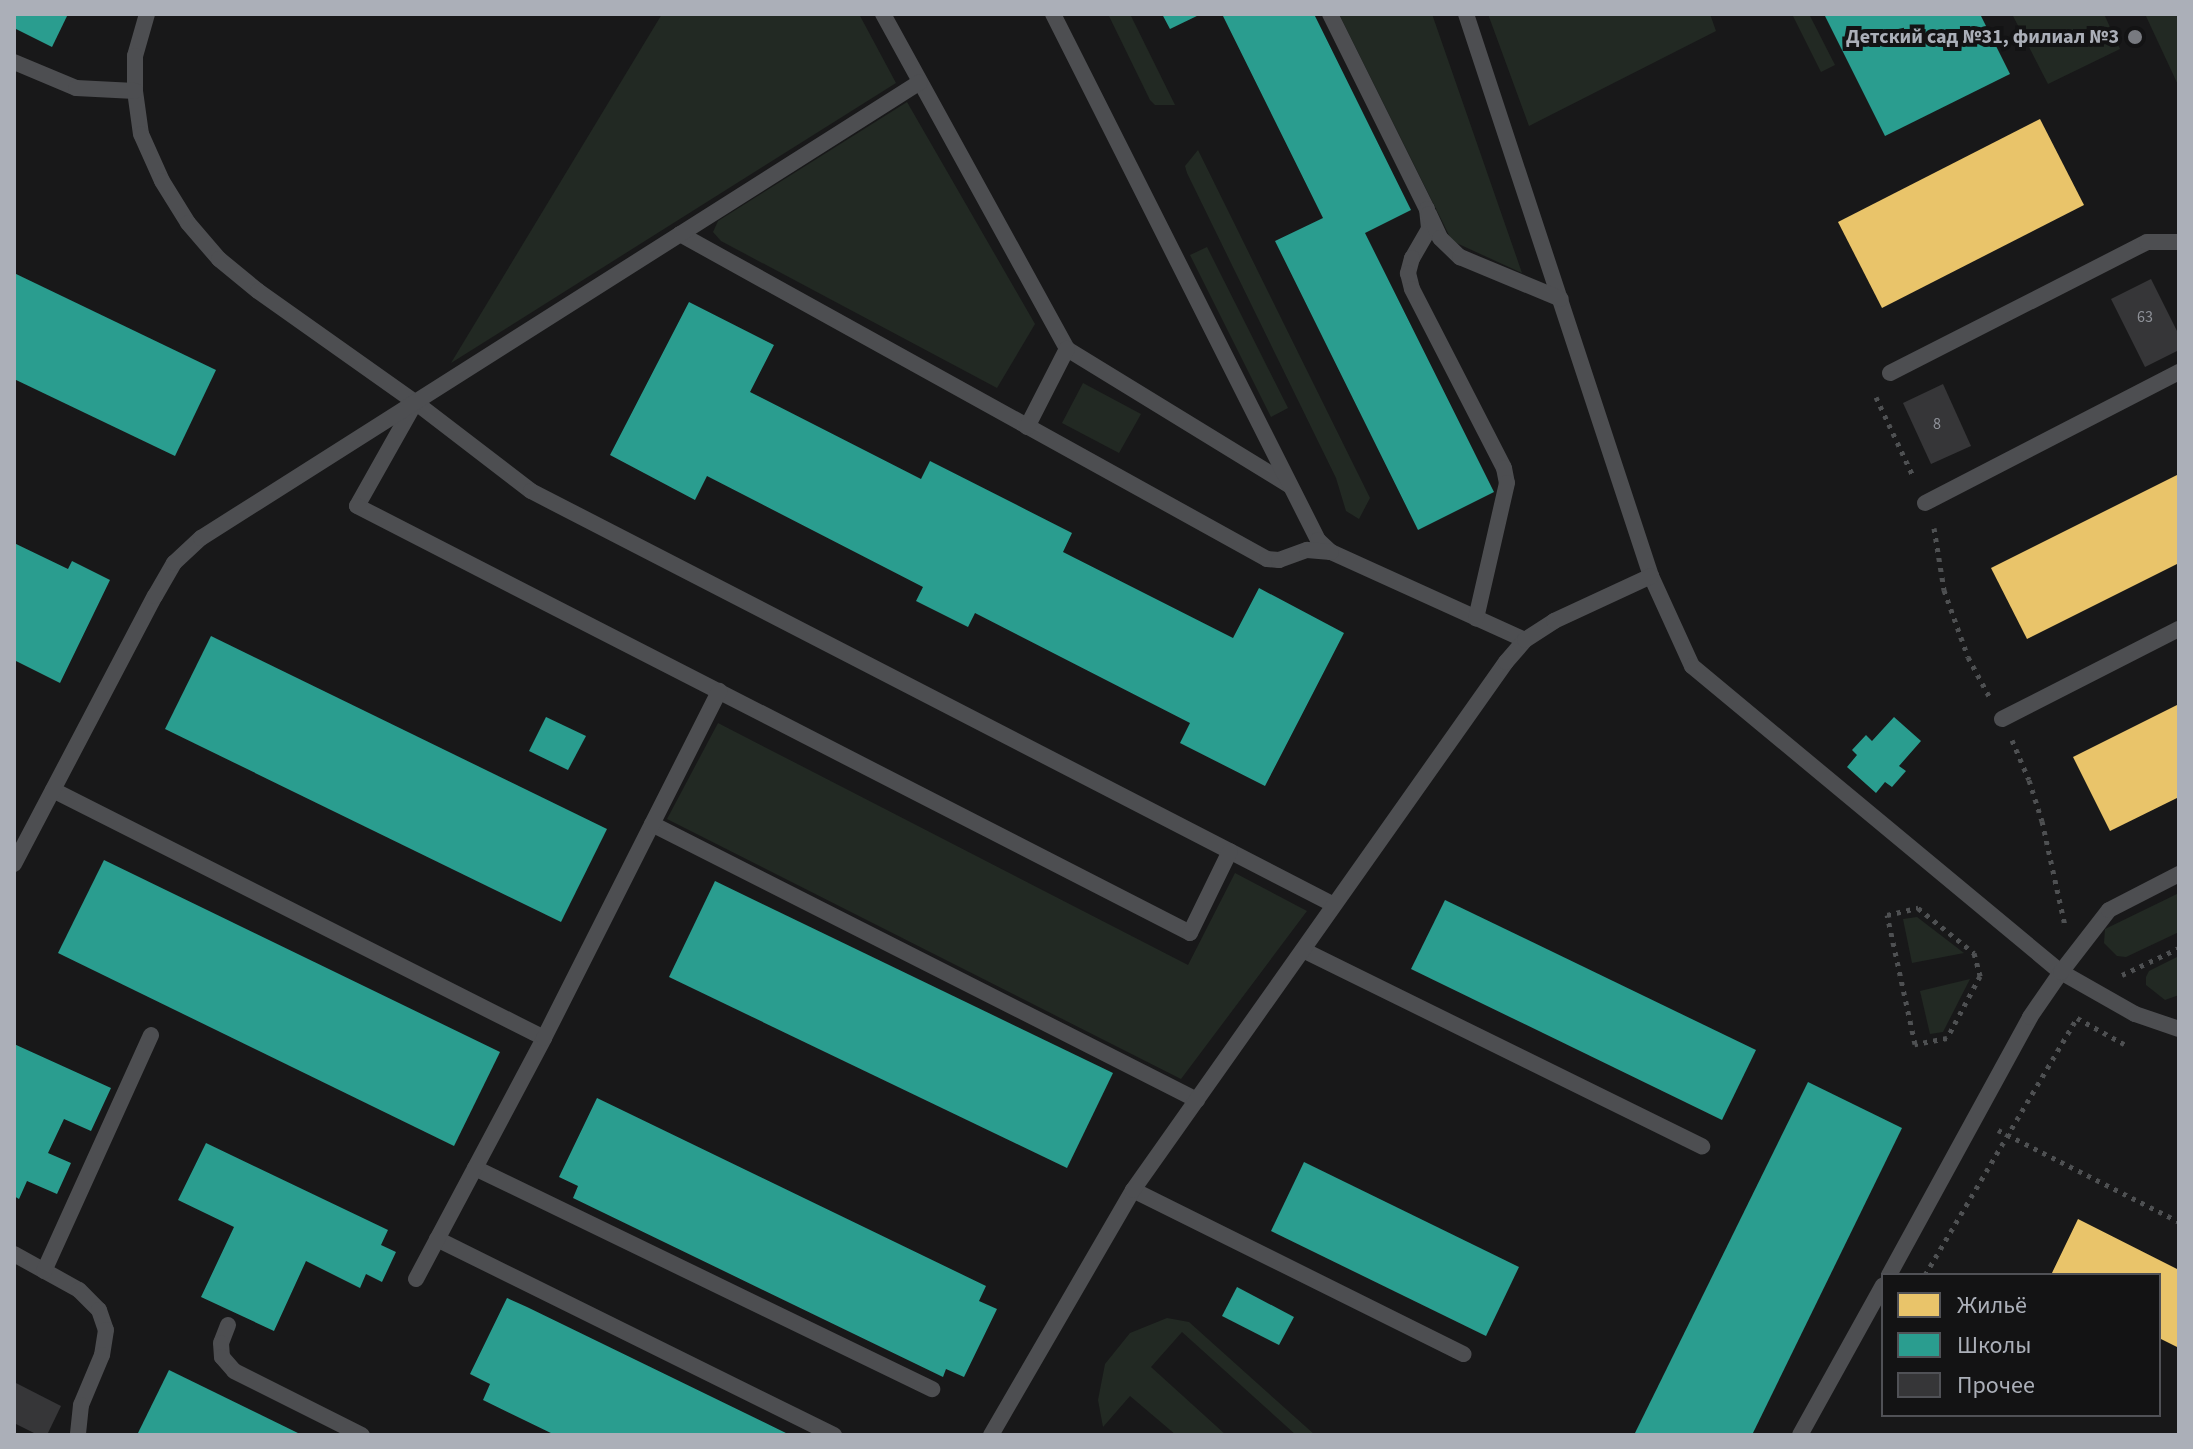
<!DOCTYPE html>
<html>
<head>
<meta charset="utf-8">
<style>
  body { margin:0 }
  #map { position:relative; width:2193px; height:1449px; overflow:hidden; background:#181819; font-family:"Source Sans 3",sans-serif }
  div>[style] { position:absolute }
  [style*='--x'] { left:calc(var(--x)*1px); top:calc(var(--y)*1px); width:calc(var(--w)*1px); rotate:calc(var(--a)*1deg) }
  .green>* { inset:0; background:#222923 }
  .homes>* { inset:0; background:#e9c46a }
  .schools>* { inset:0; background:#2a9d8f }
  .building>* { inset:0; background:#363638 }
  .path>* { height:5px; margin-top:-2.5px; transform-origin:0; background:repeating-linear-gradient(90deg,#4e5052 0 4px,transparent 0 10px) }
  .lane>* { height:16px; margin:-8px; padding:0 8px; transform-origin:8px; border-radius:8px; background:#4d4e51 }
  .dots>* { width:22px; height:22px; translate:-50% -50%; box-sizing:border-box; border:4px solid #131314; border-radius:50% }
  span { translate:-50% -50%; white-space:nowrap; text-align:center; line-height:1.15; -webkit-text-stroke:8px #131314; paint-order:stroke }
  .number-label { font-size:16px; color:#8e9198 }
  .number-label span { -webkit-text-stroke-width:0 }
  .poi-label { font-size:20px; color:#abafb8; font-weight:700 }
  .right { translate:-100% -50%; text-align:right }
  .frame { position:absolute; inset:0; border:16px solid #abafb8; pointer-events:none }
  .legend { position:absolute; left:1881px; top:1273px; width:280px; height:144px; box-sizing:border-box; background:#131314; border:2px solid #505156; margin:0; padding:10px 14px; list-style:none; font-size:24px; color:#abafb8 }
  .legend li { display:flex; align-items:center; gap:16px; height:40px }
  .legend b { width:40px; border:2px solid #505156 }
</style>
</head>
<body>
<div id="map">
  <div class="green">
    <div style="clip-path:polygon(662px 14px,859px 14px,896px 83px,451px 363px)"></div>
    <div style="clip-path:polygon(1108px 14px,1130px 14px,1175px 105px,1155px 105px,1150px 100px)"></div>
    <div style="clip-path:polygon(1339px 14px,1432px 14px,1522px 273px,1452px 241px)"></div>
    <div style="clip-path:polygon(1488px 14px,1710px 14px,1716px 31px,1529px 126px)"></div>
    <div style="clip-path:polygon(1792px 14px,1809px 14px,1835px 65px,1821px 72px)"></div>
    <div style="clip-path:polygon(2012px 14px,2104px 14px,2120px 49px,2048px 84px)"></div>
    <div style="clip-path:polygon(2145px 14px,2179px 14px,2179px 87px)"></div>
    <div style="clip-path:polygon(907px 102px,1035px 324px,997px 388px,721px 241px,713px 232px,718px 221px)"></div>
    <div style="clip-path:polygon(1198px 150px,1370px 498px,1359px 519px,1346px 511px,1336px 478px,1187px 173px,1185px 166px)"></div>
    <div style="clip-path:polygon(1207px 247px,1288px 408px,1271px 417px,1190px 255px)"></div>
    <div style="clip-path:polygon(1083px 383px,1141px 414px,1119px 453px,1062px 423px)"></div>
    <div style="clip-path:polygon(718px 723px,1188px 965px,1235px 873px,1307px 911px,1181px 1079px,667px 819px)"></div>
    <div style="clip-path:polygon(2179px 893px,2179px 932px,2126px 957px,2117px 956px,2104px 943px,2105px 929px)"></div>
    <div style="clip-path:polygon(1917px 917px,1964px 953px,1912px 963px,1903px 919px)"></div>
    <div style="clip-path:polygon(2179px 956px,2179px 995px,2165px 1000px,2146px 985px,2146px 977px,2149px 971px)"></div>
    <div style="clip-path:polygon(1970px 979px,1943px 1032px,1930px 1034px,1920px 991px)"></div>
    <div style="clip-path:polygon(1167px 1318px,1189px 1322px,1315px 1435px,1296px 1435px,1182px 1332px,1151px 1367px,1226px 1435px,1176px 1435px,1130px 1396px,1103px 1427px,1098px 1400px,1105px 1364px,1130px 1333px)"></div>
  </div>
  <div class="homes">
    <div style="clip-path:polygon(2040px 119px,2084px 205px,1882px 308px,1838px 222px)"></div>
    <div style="clip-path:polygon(2179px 474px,2179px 563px,2027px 639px,1991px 568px)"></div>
    <div style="clip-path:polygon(2179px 704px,2179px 797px,2110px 831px,2073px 757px)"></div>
    <div style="clip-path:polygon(2078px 1219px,2179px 1270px,2179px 1348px,2159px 1338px,2159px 1275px,2051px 1275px)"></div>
  </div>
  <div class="schools">
    <div style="clip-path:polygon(14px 14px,68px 14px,52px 47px,14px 28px)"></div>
    <div style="clip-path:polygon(1162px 14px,1201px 14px,1170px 29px)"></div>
    <div style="clip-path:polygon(1222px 14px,1314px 14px,1411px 210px,1365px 233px,1494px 492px,1418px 530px,1275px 241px,1323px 218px)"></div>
    <div style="clip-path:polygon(1824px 14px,1980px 14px,2010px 74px,1885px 136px)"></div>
    <div style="clip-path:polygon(14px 273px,216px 370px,175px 456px,14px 379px)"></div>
    <div style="clip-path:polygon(689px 302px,774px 345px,750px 392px,921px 479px,930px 461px,1072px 533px,1063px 552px,1233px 638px,1259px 588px,1344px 633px,1265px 786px,1180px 743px,1190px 723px,975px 613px,968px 627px,916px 601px,923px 587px,707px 476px,695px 500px,610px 455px)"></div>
    <div style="clip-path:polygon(14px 543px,68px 569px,72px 561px,110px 580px,60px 683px,14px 660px)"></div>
    <div style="clip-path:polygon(211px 636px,607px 829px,561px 922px,165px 729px)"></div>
    <div style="clip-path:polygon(546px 717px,586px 736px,568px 770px,529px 751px)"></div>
    <div style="clip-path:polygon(1894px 717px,1921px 741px,1899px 766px,1906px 771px,1892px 787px,1885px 782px,1876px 793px,1847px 767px,1857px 755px,1852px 750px,1866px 735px,1872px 741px)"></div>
    <div style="clip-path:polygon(104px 860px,500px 1052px,454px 1146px,58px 953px)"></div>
    <div style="clip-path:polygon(715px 881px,1113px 1073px,1067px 1168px,669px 977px)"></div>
    <div style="clip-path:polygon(1445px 900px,1756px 1050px,1722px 1120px,1411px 969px)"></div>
    <div style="clip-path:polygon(14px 1044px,111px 1088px,91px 1131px,64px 1119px,48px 1153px,71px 1163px,57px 1194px,27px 1181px,19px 1199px,14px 1196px)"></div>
    <div style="clip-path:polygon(1808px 1082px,1902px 1128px,1752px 1435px,1634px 1435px)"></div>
    <div style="clip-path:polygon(597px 1098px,986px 1286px,979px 1301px,997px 1309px,964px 1377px,946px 1369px,943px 1377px,573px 1198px,578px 1186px,559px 1177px)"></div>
    <div style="clip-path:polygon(206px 1143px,388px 1230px,381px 1245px,396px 1252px,382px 1282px,366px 1274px,360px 1288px,306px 1261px,274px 1331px,201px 1297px,234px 1227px,178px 1200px)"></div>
    <div style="clip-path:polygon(1304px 1162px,1519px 1267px,1486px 1336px,1271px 1231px)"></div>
    <div style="clip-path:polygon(1237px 1287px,1294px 1317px,1279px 1345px,1222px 1316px)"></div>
    <div style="clip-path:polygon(507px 1298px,527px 1307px,790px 1435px,555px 1435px,483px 1400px,490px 1384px,470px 1374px)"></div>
    <div style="clip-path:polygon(169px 1370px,302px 1435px,137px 1435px)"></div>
  </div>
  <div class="building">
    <div style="clip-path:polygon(2151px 279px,2179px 335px,2179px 350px,2145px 367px,2111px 299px)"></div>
    <div style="clip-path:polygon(1943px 384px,1971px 446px,1931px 464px,1903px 403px)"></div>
    <div style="clip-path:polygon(14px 1382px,61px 1406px,47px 1435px,38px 1435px,14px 1423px)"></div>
  </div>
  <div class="path">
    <div style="--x:1876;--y:397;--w:89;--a:64.9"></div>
    <div style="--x:1934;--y:528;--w:63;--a:80.8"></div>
    <div style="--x:1944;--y:590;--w:71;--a:70.3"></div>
    <div style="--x:1968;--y:657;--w:44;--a:61.7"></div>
    <div style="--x:2012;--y:740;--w:43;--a:67"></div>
    <div style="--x:2029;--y:780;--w:43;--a:72.4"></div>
    <div style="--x:2042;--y:821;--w:107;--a:77.6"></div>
    <div style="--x:1918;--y:908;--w:72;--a:38.8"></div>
    <div style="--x:1974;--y:953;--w:24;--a:75"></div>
    <div style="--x:1980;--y:976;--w:70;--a:118"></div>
    <div style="--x:1947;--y:1038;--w:33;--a:169"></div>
    <div style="--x:1915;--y:1044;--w:132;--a:-102.2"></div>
    <div style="--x:1887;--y:915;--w:32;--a:-13"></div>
    <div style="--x:2122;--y:975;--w:63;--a:-25.3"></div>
    <div style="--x:1998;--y:1130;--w:203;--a:26.9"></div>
    <div style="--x:1925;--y:1275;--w:299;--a:-59.4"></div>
    <div style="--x:2077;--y:1018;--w:54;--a:29"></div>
  </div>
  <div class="lane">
    <div style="--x:147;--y:14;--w:44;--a:105.9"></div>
    <div style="--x:135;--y:56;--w:35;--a:90"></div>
    <div style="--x:135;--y:91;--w:43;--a:82.1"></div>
    <div style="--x:141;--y:134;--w:51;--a:65.9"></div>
    <div style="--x:162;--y:181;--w:49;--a:58.2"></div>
    <div style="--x:188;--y:223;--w:48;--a:49.3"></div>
    <div style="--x:219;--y:259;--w:50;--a:39.4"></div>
    <div style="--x:258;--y:291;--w:192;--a:35.3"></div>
    <div style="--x:415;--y:402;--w:146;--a:37.5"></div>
    <div style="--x:531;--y:491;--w:903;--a:27.27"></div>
    <div style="--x:883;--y:14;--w:382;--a:61.2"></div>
    <div style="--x:1067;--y:349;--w:260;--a:31.5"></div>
    <div style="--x:1053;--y:14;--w:589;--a:63.26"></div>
    <div style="--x:1318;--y:540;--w:18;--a:43"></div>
    <div style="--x:1331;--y:552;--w:213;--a:24.4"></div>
    <div style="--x:1330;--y:14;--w:218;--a:63.6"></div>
    <div style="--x:1427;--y:209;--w:20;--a:84"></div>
    <div style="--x:1429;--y:229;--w:34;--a:120"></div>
    <div style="--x:1412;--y:258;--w:16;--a:105"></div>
    <div style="--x:1408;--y:273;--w:16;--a:76"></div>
    <div style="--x:1412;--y:289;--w:201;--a:62.8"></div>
    <div style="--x:1504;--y:468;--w:15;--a:79"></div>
    <div style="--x:1507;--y:483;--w:139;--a:102.9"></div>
    <div style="--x:1466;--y:14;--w:592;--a:71.78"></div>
    <div style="--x:1651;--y:576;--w:99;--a:65.5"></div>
    <div style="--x:1692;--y:666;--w:479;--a:39.7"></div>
    <div style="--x:2061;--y:972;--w:85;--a:29.6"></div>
    <div style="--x:2135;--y:1014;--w:46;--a:18.8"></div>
    <div style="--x:14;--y:62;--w:67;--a:22.8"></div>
    <div style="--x:76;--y:88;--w:59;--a:2.9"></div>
    <div style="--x:1429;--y:214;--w:26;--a:65"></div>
    <div style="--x:1440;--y:238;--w:28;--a:44"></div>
    <div style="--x:1460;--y:257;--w:109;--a:22.6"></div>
    <div style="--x:680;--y:234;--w:671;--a:28.97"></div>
    <div style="--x:1267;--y:559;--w:12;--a:5"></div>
    <div style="--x:1279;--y:560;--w:30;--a:-20"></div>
    <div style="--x:1307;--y:550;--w:24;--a:5"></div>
    <div style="--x:1890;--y:373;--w:288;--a:-27"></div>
    <div style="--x:2147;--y:242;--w:32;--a:0"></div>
    <div style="--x:415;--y:403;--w:118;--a:119.4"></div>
    <div style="--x:357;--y:506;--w:936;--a:27.14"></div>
    <div style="--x:1190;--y:933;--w:91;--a:-64"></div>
    <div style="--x:1027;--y:427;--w:88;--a:-62.9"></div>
    <div style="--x:1925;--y:503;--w:286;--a:-27.3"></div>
    <div style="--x:2002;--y:719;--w:199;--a:-27"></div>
    <div style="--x:53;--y:790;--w:550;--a:26.8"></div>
    <div style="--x:652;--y:824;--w:611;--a:26.86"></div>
    <div style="--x:14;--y:864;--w:303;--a:-62.3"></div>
    <div style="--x:155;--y:596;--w:38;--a:-60"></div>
    <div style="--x:174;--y:563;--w:37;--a:-43"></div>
    <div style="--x:201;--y:538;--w:851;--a:-32.38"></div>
    <div style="--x:1303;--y:950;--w:445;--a:26.2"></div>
    <div style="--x:475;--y:1168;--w:508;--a:25.81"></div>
    <div style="--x:1133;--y:1190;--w:369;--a:26.4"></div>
    <div style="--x:437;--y:1239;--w:443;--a:26.3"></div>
    <div style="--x:14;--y:1254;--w:74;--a:29"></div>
    <div style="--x:79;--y:1290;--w:28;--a:45"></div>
    <div style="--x:99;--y:1310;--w:21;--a:71"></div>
    <div style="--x:106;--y:1330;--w:25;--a:99"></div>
    <div style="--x:102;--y:1355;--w:54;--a:112.8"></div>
    <div style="--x:81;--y:1405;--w:30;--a:96"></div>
    <div style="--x:44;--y:1271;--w:259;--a:-65.6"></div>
    <div style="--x:1889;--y:1275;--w:294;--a:-61.3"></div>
    <div style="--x:2030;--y:1017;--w:55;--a:-55.4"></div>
    <div style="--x:2061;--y:972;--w:78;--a:-52.3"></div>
    <div style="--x:2109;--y:910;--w:79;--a:-27.2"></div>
    <div style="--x:416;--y:1279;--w:273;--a:-62"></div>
    <div style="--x:544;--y:1038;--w:389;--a:-63.2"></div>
    <div style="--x:228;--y:1325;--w:19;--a:111"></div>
    <div style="--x:221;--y:1343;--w:14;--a:86"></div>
    <div style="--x:222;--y:1357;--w:18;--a:49"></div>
    <div style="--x:234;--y:1371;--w:143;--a:26.6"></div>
    <div style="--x:991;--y:1435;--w:283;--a:-59.9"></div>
    <div style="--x:1133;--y:1190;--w:646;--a:-54.76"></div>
    <div style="--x:1506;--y:662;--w:29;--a:-49"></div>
    <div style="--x:1525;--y:640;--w:35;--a:-33"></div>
    <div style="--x:1554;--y:621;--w:107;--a:-24.9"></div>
    <div style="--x:1800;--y:1435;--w:171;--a:-61"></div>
  </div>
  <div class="dots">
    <div style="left:2135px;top:37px;background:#787a80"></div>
  </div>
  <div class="number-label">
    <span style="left:2145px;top:317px">63</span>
    <span style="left:1937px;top:424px">8</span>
  </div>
  <div class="poi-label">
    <span class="right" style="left:2119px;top:37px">Детский сад №31, филиал №3</span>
  </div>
  <div class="frame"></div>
  <ul class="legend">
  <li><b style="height:22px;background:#e9c46a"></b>Жильё</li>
  <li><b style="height:22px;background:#2a9d8f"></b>Школы</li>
  <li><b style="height:22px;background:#363638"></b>Прочее</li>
  </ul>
</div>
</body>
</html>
